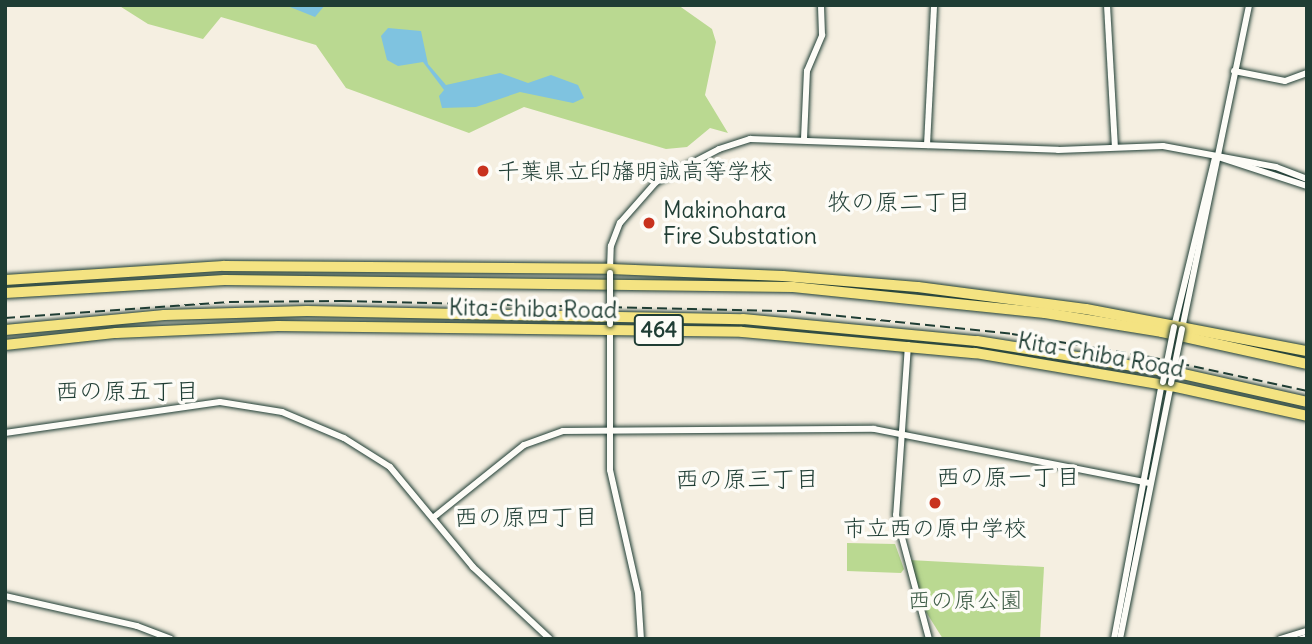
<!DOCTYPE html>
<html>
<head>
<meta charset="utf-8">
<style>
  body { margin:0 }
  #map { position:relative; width:1312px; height:644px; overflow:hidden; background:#f5efe1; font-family:Delius,"Klee One",sans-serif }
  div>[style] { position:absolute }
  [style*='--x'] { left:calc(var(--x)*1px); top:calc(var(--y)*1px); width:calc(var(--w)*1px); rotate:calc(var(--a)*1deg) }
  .green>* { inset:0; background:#bad991 }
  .water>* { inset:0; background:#7fc3e0 }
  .roads { filter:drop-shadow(0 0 2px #1f3d34) drop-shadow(0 0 2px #1f3d34) }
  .minor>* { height:6px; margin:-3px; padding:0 3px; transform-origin:3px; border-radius:3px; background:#fdfcf7 }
  .highway>* { height:10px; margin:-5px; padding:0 5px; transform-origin:5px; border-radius:5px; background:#f4e382 }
  .rail>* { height:2px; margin-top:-1px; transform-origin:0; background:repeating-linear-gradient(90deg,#1f3d34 0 10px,transparent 0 15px) }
  .bridges { filter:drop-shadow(0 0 2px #1f3d34) drop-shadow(0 0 2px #1f3d34) }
  .minor-bridge>* { height:6px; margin:-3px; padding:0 3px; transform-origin:3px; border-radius:3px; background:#fdfcf7 }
  .dots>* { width:19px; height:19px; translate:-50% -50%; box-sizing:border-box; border:4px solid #fdfcf7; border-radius:50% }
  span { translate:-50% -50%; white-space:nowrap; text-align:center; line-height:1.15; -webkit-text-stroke:7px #fdfcf7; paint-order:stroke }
  .shield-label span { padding:2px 5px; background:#fdfcf7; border:2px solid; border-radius:5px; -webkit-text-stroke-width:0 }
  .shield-label { font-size:21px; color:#1f3d34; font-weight:700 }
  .poi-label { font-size:23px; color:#1f3d34 }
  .left { translate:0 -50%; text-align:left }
  .street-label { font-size:23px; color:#1f3d34 }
  .park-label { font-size:23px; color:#3e5c47 }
  .neighbourhood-label { font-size:24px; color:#1f3d34 }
  .frame { position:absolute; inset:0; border:7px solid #1f3d34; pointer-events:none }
</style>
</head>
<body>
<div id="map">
  <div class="green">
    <div style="clip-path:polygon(118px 5px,678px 5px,712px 29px,716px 42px,705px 95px,728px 133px,710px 128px,687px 147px,666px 149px,524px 107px,469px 133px,346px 88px,316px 45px,221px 17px,203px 39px,148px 24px)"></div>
    <div style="clip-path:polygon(847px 543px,895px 544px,904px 569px,901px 573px,847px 571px)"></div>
    <div style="clip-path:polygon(909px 560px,1044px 567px,1040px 639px,943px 639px,926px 612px)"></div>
  </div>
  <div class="water">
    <div style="clip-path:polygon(285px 5px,325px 5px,315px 17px)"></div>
    <div style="clip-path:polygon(388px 28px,421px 31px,428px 64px,446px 85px,500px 73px,528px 83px,551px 75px,578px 85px,584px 98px,573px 103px,520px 92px,476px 107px,442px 108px,439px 96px,444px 90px,423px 62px,398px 66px,387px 60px,381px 36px)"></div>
  </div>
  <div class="roads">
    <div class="minor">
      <div style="--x:1107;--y:5;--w:142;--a:86.8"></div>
      <div style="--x:1234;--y:71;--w:52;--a:11.1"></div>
      <div style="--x:1285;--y:81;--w:23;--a:-20"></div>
      <div style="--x:804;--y:139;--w:68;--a:-87.5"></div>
      <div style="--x:807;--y:71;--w:39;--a:-67"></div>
      <div style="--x:822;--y:35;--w:30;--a:-92"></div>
      <div style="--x:927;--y:145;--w:140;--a:-87.1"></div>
      <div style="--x:1218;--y:157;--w:94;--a:18"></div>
      <div style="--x:610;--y:269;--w:23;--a:-88"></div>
      <div style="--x:611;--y:246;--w:25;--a:-69"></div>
      <div style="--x:620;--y:223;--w:55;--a:-48.7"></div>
      <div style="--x:656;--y:182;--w:71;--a:-27.6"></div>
      <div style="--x:719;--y:149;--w:33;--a:-18"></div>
      <div style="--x:750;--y:139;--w:308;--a:2"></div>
      <div style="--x:1058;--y:150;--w:105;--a:-2.2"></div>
      <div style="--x:1163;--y:146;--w:115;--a:10.5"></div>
      <div style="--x:1276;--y:167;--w:33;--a:21"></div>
      <div style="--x:1174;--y:327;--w:174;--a:-76.4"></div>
      <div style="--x:610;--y:329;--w:141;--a:90"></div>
      <div style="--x:610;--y:470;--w:126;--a:77.2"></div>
      <div style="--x:638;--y:593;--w:46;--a:86.3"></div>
      <div style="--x:1182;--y:329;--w:331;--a:-78.3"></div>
      <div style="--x:908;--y:345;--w:170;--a:94"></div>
      <div style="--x:896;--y:515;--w:128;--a:75.1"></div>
      <div style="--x:5;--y:433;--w:217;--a:-8.2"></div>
      <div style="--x:220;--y:402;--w:63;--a:9.2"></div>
      <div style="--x:282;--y:412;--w:67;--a:22.8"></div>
      <div style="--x:344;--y:438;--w:54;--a:32.2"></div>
      <div style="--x:390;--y:467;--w:130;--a:50.3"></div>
      <div style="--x:473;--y:567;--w:105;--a:43.1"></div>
      <div style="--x:434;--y:517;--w:115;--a:-38.7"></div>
      <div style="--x:524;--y:445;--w:41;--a:-19.7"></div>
      <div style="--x:563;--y:431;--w:311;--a:-0.4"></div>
      <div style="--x:874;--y:429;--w:280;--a:11.1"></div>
      <div style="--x:5;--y:596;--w:135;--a:12.8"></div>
      <div style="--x:137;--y:626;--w:36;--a:21"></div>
      <div style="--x:1114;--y:639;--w:260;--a:-79.4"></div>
      <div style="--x:1120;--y:639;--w:261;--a:-78.7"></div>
      <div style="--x:1280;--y:639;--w:28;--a:-17"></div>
      <div style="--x:1301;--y:639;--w:6;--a:-18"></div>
    </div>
    <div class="highway">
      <div style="--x:5;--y:280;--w:219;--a:-3.7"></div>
      <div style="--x:224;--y:266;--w:386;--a:0.4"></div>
      <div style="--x:610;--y:269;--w:173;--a:2.3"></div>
      <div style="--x:783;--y:276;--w:135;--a:4.7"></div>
      <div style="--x:918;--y:287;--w:169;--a:7.5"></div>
      <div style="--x:1086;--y:309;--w:225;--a:10.8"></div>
      <div style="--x:5;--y:293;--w:220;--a:-3.4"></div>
      <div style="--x:225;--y:280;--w:568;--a:0.71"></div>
      <div style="--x:793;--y:287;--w:253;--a:5.9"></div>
      <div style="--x:1045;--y:313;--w:119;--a:9.2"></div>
      <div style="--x:1162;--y:332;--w:148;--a:12.4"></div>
      <div style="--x:5;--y:330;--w:160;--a:-5.4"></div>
      <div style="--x:164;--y:315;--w:143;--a:-1.6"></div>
      <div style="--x:307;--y:311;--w:436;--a:1.1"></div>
      <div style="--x:743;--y:319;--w:235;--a:5.4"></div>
      <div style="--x:977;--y:341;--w:209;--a:9.1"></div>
      <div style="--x:1183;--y:374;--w:127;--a:12.7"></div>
      <div style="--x:5;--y:345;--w:112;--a:-6.2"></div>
      <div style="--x:116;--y:333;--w:162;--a:-2.5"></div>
      <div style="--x:278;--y:326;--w:464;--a:0.7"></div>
      <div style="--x:742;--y:332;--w:234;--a:5.2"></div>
      <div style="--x:975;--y:353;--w:199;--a:9.6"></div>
      <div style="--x:1171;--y:386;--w:139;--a:12.4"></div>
    </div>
  </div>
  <div class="rail">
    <div style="--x:5;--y:318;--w:225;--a:-4.1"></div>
    <div style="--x:229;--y:302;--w:113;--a:-0.5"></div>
    <div style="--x:342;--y:301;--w:449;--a:1.3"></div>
    <div style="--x:791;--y:311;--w:222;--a:5.9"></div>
    <div style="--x:1012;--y:334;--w:140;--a:9.5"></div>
    <div style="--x:1150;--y:357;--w:161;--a:12.2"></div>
  </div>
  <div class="bridges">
    <div class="minor-bridge">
      <div style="--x:610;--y:273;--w:51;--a:90"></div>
      <div style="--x:1163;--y:382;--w:56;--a:-78.7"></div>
      <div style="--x:1171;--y:383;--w:55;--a:-78.5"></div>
    </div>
  </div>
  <div class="dots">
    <div style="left:483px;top:171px;background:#c8321e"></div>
    <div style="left:649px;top:223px;background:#c8321e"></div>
    <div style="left:935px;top:503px;background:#c8321e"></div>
  </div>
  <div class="shield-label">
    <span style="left:659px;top:330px">464</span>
  </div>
  <div class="poi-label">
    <span class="left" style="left:497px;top:171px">千葉県立印旛明誠高等学校</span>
    <span class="left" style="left:663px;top:223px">Makinohara<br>Fire Substation</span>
    <span style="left:935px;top:528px">市立西の原中学校</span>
  </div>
  <div class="street-label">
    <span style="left:533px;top:309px;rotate:1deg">Kita-Chiba Road</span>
    <span style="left:1101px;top:355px;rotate:10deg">Kita-Chiba Road</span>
  </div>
  <div class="park-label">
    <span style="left:965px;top:600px">西の原公園</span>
  </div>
  <div class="neighbourhood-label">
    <span style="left:899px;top:202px">牧の原二丁目</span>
    <span style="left:127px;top:391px">西の原五丁目</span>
    <span style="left:1008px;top:477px">西の原一丁目</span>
    <span style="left:747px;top:479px">西の原三丁目</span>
    <span style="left:526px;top:517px">西の原四丁目</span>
  </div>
  <div class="frame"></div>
</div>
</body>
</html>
